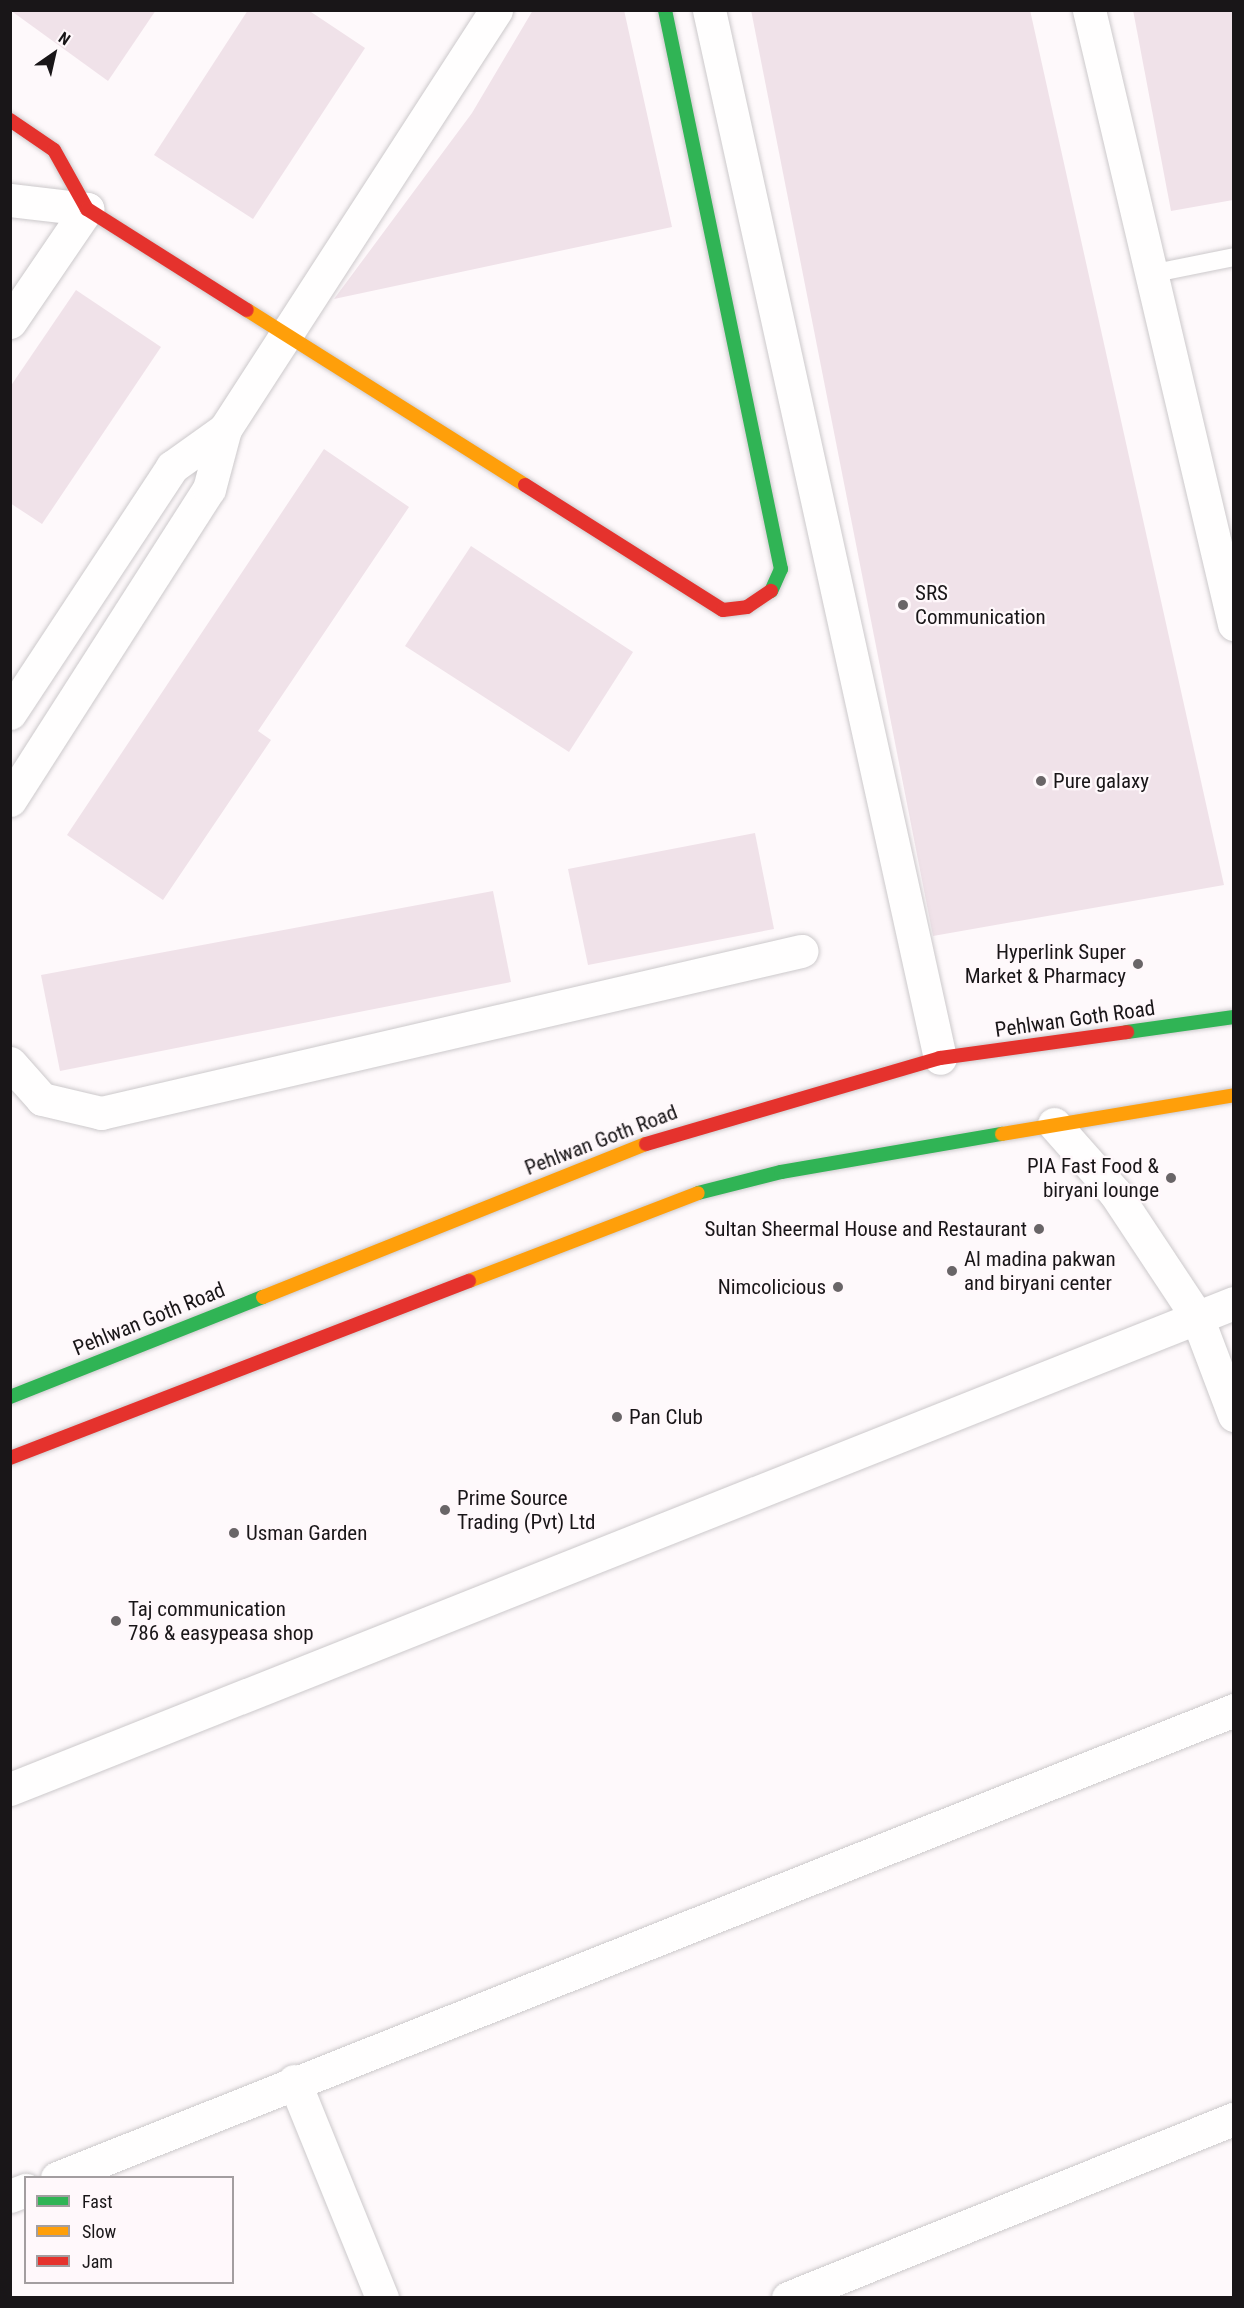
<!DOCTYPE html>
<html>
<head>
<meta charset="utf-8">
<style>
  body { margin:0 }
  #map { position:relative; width:1244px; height:2308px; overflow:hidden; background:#fef9fb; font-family:"Roboto Condensed",sans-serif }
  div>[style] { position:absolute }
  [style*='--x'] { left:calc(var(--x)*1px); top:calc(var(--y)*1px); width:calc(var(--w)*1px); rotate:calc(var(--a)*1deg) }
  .building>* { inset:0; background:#f0e2e9 }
  .roads { filter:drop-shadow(0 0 2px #ccc9cb) drop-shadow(0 0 2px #ccc9cb) }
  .lane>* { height:18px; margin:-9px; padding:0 9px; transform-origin:9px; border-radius:9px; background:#fffefe }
  .street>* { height:33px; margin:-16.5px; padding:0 16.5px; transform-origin:16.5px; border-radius:16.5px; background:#fffefe }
  .fast>* { height:14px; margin:-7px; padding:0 7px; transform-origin:7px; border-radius:7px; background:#30b455 }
  .slow>* { height:14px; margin:-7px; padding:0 7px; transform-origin:7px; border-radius:7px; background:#ff9f0a }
  .jam>* { height:14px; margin:-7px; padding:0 7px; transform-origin:7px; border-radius:7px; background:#e5322d }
  .dots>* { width:16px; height:16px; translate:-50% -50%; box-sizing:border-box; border:3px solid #fff8fb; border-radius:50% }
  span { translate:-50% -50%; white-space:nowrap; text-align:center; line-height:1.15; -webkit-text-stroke:4.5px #fff8fb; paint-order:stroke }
  .poi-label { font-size:21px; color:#191618 }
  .left { translate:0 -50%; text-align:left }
  .right { translate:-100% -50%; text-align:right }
  .street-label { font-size:21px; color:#191618 }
  .frame { position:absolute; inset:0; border:12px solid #191618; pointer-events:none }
  .legend { position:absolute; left:24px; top:2176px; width:210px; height:108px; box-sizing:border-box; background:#fff8fb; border:2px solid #a39ea0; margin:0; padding:8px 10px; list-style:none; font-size:18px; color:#191618 }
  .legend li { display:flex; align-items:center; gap:12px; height:30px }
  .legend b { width:30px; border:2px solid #a39ea0 }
  .north { position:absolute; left:24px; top:24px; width:60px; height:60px; -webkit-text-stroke:4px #fff8fb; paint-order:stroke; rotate:34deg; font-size:16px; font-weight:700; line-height:24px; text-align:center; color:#191618 }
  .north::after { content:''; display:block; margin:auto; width:21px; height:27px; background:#191618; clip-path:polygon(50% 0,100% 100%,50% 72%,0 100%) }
</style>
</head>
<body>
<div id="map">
  <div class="building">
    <div style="clip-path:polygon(10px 10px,156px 10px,108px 81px)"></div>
    <div style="clip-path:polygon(248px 10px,308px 10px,365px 48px,253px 219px,154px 155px)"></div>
    <div style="clip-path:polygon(533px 10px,624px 10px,672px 227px,334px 299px,472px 113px)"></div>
    <div style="clip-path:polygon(751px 10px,1030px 10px,1224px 885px,933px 936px)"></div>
    <div style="clip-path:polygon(1133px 10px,1233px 10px,1233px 200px,1171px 211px)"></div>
    <div style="clip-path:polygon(76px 290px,161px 347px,42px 524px,10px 503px,10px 387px)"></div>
    <div style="clip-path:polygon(324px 449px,409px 507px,258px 731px,271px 740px,163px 900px,67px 835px)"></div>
    <div style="clip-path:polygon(471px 546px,633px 652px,569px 752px,405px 646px)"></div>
    <div style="clip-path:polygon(755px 833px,774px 929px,588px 965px,568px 869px)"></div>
    <div style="clip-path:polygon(493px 891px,511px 982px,60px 1071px,41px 975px)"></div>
  </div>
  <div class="roads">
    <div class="lane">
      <div style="--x:1155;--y:273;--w:81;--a:-11.4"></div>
    </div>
    <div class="street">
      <div style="--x:709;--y:10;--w:1073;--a:77.57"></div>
      <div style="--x:1089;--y:10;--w:631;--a:76.71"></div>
      <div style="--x:10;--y:200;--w:78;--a:6.7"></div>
      <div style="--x:10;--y:322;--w:137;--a:-55.7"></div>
      <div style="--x:10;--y:713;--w:295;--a:-56.6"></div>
      <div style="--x:172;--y:467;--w:65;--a:-35.6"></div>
      <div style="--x:10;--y:800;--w:369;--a:-57.4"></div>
      <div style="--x:209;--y:489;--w:62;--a:-75.1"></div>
      <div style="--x:225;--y:429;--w:499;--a:-57.1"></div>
      <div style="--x:10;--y:1063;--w:48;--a:48.4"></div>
      <div style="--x:42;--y:1099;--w:61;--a:13.3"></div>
      <div style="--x:101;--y:1113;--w:719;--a:-13.03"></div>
      <div style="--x:1054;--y:1124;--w:92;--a:48.5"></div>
      <div style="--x:1115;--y:1193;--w:149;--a:56.5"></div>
      <div style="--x:1197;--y:1317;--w:105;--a:69.3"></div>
      <div style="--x:10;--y:1789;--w:1317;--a:-21.66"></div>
      <div style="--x:294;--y:2081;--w:234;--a:67.9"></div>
      <div style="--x:57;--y:2178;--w:1267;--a:-21.68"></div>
      <div style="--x:10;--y:2196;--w:17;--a:-21"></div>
      <div style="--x:788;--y:2298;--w:481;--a:-21.9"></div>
    </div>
    <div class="fast">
      <div style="--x:665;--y:10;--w:571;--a:78.28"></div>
      <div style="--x:781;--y:569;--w:24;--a:114"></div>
      <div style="--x:1127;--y:1032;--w:108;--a:-8"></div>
      <div style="--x:698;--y:1193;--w:86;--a:-14.2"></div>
      <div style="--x:781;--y:1172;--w:224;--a:-9.8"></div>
      <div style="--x:10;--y:1397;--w:272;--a:-21.6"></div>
    </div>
    <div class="slow">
      <div style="--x:247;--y:310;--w:328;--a:32.2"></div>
      <div style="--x:1002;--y:1134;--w:235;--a:-9.5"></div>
      <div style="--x:469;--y:1281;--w:245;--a:-21"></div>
      <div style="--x:263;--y:1297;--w:412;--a:-21.8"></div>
    </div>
    <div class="jam">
      <div style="--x:10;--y:120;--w:53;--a:34.3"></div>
      <div style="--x:54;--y:150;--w:68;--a:60.8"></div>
      <div style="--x:87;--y:209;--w:189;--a:32.3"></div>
      <div style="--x:525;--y:485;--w:234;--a:32.3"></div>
      <div style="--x:723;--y:610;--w:24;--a:-7"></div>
      <div style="--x:747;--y:607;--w:29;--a:-34"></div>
      <div style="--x:646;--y:1144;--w:306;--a:-16.3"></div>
      <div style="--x:940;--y:1058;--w:189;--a:-7.9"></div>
      <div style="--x:10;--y:1458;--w:492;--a:-21.1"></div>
    </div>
  </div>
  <div class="dots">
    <div style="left:903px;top:605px;background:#696567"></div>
    <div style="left:1041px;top:781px;background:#696567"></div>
    <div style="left:1138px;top:964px;background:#696567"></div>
    <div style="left:1171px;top:1178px;background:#696567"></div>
    <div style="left:1039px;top:1229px;background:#696567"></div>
    <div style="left:952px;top:1271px;background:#696567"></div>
    <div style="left:838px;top:1287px;background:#696567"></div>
    <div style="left:617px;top:1417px;background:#696567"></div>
    <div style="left:445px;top:1510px;background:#696567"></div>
    <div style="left:234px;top:1533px;background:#696567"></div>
    <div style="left:116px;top:1621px;background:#696567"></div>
  </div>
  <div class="poi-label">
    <span class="left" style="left:915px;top:605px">SRS<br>Communication</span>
    <span class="left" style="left:1053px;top:781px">Pure galaxy</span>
    <span class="right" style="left:1126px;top:964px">Hyperlink Super<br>Market &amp; Pharmacy</span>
    <span class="right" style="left:1159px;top:1178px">PIA Fast Food &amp;<br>biryani lounge</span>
    <span class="right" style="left:1027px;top:1229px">Sultan Sheermal House and Restaurant</span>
    <span class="left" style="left:964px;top:1271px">Al madina pakwan<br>and biryani center</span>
    <span class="right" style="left:826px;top:1287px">Nimcolicious</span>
    <span class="left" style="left:629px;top:1417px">Pan Club</span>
    <span class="left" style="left:457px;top:1510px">Prime Source<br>Trading (Pvt) Ltd</span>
    <span class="left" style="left:246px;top:1533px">Usman Garden</span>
    <span class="left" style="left:128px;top:1621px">Taj communication<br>786 &amp; easypeasa shop</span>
  </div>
  <div class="street-label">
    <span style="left:1075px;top:1019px;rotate:-8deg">Pehlwan Goth Road</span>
    <span style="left:601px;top:1140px;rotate:-21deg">Pehlwan Goth Road</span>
    <span style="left:149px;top:1319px;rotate:-22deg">Pehlwan Goth Road</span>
  </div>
  <div class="frame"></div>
  <ul class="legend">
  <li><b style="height:8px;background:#30b455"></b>Fast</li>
  <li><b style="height:8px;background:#ff9f0a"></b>Slow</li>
  <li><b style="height:8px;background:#e5322d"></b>Jam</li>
  </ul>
  <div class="north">N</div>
</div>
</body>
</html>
